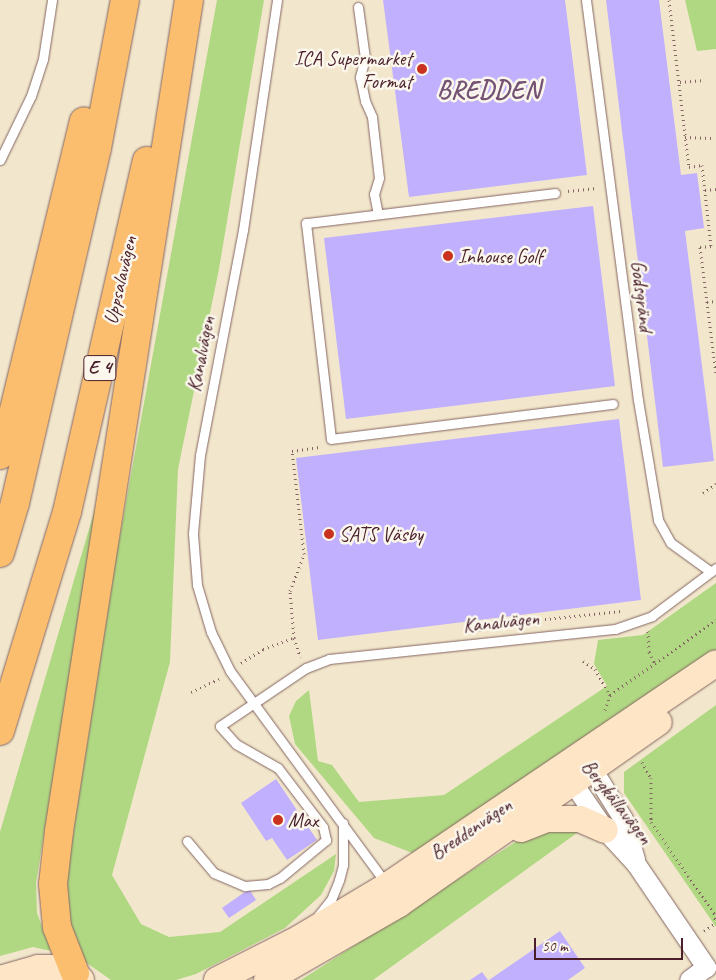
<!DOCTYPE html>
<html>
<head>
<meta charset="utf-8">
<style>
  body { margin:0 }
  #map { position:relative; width:716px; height:980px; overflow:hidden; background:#f2e7cc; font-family:Caveat,sans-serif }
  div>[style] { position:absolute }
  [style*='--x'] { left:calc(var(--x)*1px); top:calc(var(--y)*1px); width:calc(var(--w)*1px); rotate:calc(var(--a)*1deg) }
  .green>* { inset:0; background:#b0d882 }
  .building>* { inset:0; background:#c1b0fd }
  .path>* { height:3px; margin-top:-1.5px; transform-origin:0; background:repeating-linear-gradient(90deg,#856563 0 1px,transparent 0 5px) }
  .roads { filter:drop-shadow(0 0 1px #856563) drop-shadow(0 0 1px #856563) }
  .lane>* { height:9px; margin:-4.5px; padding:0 4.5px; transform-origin:4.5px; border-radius:4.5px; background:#fff }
  .street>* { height:19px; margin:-9.5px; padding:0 9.5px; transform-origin:9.5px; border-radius:9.5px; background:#fff }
  .secondary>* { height:26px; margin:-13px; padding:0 13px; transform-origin:13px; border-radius:13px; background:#fde5c5 }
  .highway>* { height:28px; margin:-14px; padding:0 14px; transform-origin:14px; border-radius:14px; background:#fbbd6e }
  .dots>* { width:14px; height:14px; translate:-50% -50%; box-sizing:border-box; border:2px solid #fbf7ec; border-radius:50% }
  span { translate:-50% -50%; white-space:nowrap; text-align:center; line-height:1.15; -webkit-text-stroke:5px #fbf7ec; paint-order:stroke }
  .shield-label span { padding:1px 4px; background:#fbf7ec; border:1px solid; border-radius:4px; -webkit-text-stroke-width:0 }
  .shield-label { font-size:19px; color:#4a1f2b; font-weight:700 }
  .poi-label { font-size:20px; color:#4a1f2b }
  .right { translate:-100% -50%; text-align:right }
  .left { translate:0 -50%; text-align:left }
  .street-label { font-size:20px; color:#4a1f2b }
  .district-label { font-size:25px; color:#745274; font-weight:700; letter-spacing:1px }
  .scale { position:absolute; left:534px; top:938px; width:149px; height:22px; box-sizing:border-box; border:2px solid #4a1f2b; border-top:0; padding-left:6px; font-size:15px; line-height:18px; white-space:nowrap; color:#4a1f2b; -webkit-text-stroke:4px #fbf7ec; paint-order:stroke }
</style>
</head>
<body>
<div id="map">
  <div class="green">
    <div style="clip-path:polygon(217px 0,264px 0,219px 269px,178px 469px,170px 662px,112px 875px,141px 924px,169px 937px,220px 932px,336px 854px,334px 871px,321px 895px,285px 928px,196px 974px,176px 980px,111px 980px,81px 959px,66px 920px,68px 867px,117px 552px)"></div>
    <div style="clip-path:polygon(685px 0,716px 0,716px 49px,697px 51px)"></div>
    <div style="clip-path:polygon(99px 495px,36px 883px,37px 913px,51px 951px,33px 947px,0 956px,0 832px)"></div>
    <div style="clip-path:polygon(716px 583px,716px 651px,415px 854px,374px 838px,295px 744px,289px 716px,296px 701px,309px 690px,318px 761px,332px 765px,359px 802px,444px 795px,607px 686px,594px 664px,598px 640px,643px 635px)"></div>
    <div style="clip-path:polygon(716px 705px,716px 927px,624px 793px,624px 772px)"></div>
    <div style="clip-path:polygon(581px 830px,373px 980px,301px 980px,528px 834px)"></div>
  </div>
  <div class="building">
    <div style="clip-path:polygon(383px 0,565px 0,587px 175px,409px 197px)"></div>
    <div style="clip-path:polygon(606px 0,659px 0,681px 175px,697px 173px,704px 228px,685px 231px,714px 461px,663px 467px)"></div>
    <div style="clip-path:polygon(593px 206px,615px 386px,346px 419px,324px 238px)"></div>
    <div style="clip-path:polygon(619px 419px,641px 600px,318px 640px,296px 458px)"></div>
    <div style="clip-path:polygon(276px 779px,317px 840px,287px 860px,272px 838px,266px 841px,241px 803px)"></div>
    <div style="clip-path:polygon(249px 889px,256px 900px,229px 918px,222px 908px)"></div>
    <div style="clip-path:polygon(560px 931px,585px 968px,568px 980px,489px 980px)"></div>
    <div style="clip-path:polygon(482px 972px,488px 980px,470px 980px)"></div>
  </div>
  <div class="path">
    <div style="--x:669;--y:0;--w:168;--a:83.2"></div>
    <div style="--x:689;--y:167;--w:13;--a:-9"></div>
    <div style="--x:702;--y:165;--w:81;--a:83.7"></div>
    <div style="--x:711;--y:246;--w:11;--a:175"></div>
    <div style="--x:700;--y:247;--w:128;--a:82.8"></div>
    <div style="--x:680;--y:82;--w:21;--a:-5"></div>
    <div style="--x:685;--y:137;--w:26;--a:2"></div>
    <div style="--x:705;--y:190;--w:11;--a:-5"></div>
    <div style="--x:568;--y:191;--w:29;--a:-6"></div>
    <div style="--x:707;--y:302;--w:9;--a:-6"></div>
    <div style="--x:703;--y:493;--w:16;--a:-35"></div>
    <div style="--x:480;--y:631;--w:5;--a:-90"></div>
    <div style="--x:480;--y:626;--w:142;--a:-6.1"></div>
    <div style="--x:648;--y:631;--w:21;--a:87"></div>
    <div style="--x:649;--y:652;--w:13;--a:63"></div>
    <div style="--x:294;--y:638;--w:20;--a:72"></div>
    <div style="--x:583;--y:661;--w:14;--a:34"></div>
    <div style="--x:595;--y:669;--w:30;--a:60"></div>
    <div style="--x:241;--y:663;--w:26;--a:-32"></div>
    <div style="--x:263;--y:649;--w:33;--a:-20"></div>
    <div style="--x:294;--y:638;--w:47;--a:-94.9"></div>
    <div style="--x:290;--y:591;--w:40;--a:-69"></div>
    <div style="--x:304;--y:554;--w:104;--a:-96.6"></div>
    <div style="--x:292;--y:451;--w:28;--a:-8"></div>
    <div style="--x:191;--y:692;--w:31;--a:-25"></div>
    <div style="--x:605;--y:710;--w:16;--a:-72"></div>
    <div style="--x:610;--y:695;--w:130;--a:-35.3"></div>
    <div style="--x:642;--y:762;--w:18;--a:61"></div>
    <div style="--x:651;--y:778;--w:44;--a:90"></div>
    <div style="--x:651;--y:822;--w:111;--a:55.3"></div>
    <div style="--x:714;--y:913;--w:10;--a:79"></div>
    <div style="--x:704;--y:931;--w:14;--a:-34"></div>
  </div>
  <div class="roads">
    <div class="lane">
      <div style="--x:277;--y:0;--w:232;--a:98.4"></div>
      <div style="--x:243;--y:230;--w:229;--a:100.8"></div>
      <div style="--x:200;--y:455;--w:79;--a:95.1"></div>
      <div style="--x:193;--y:534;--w:51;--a:85.5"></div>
      <div style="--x:197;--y:585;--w:49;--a:73.4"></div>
      <div style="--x:211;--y:632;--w:43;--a:64"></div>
      <div style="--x:230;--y:671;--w:265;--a:53.7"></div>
      <div style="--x:586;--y:0;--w:403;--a:82.6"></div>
      <div style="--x:638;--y:400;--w:122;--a:80.5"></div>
      <div style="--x:658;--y:520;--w:26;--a:61"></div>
      <div style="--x:671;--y:543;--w:49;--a:35.9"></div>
      <div style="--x:358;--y:7;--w:51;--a:82.2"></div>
      <div style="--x:365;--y:58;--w:20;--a:105"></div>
      <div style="--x:360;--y:77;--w:25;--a:78"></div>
      <div style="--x:365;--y:101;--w:17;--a:66"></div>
      <div style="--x:372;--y:117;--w:61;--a:83.5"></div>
      <div style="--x:379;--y:178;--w:17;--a:107"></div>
      <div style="--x:374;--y:194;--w:20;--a:79"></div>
      <div style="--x:0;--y:160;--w:71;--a:-64.2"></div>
      <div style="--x:31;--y:96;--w:39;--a:-72"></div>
      <div style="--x:43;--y:59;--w:60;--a:-81.3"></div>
      <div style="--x:555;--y:193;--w:251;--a:173.1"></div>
      <div style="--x:306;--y:223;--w:217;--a:83.4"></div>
      <div style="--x:331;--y:439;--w:284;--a:-7.1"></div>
      <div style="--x:187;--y:841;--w:42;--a:49.8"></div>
      <div style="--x:214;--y:873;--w:34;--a:23"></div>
      <div style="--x:245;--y:886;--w:23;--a:-5"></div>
      <div style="--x:268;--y:884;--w:13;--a:-27"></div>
      <div style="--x:280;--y:878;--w:60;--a:-39.6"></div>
      <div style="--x:326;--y:840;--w:13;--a:-103"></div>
      <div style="--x:323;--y:827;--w:74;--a:-127.3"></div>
      <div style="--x:278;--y:768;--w:48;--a:-150.3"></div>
      <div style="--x:236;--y:744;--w:24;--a:-132"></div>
      <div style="--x:220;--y:726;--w:104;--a:-34"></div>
      <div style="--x:306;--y:668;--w:25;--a:-21"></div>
      <div style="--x:329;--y:659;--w:288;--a:-6"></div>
      <div style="--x:615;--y:629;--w:39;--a:-19"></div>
      <div style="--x:652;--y:616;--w:80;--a:-36.9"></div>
      <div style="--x:317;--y:917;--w:22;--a:-51"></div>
      <div style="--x:331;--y:900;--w:22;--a:-68"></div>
      <div style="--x:339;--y:880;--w:16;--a:-75"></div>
      <div style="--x:343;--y:865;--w:42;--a:-90"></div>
    </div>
    <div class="street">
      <div style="--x:586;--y:759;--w:70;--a:58.3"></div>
      <div style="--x:623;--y:819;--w:42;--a:73.3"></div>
      <div style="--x:566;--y:773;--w:69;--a:55.6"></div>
      <div style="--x:605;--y:830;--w:46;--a:47.6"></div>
      <div style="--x:636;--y:864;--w:125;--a:55.8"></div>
      <div style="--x:706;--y:967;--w:21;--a:143"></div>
    </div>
    <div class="secondary">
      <div style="--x:521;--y:829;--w:28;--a:-21"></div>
      <div style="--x:547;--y:819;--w:33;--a:0"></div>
      <div style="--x:580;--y:819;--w:27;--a:24"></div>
      <div style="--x:0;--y:979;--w:40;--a:-16"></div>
      <div style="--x:38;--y:968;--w:21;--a:0"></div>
      <div style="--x:59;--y:968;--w:17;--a:17"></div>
      <div style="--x:75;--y:973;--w:9;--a:49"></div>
      <div style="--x:217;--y:980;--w:93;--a:-26.8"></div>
      <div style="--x:300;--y:938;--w:101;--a:-30.9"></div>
      <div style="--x:387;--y:886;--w:397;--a:-34.1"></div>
      <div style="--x:267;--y:980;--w:152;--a:-29.9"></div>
      <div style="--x:399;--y:904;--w:317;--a:-35"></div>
    </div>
    <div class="highway">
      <div style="--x:0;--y:455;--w:43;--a:-72.4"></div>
      <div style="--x:13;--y:414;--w:301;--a:-76.4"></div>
      <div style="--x:0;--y:553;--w:52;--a:-73.3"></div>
      <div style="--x:15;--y:503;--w:364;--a:-77"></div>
      <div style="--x:97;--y:148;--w:151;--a:-79.3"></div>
      <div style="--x:0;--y:731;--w:229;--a:-73"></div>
      <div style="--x:67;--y:512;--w:360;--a:-77.2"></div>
      <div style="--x:75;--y:973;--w:49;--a:-111.4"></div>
      <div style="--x:57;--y:927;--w:43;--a:-95.3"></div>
      <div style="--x:53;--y:884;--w:53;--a:-83.5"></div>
      <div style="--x:59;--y:831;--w:841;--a:-81.11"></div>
    </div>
  </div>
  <div class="dots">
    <div style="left:422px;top:69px;background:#c8321e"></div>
    <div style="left:448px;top:256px;background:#c8321e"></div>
    <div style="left:329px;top:534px;background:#c8321e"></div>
    <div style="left:278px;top:820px;background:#c8321e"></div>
  </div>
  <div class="shield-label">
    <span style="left:100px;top:368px">E 4</span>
  </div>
  <div class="poi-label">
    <span class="right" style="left:412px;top:70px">ICA Supermarket<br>Format</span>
    <span class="left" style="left:458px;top:256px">Inhouse Golf</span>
    <span class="left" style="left:339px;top:534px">SATS Väsby</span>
    <span class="left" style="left:288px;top:820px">Max</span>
  </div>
  <div class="street-label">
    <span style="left:120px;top:280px;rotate:-77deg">Uppsalavägen</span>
    <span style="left:642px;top:296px;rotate:83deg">Godsgränd</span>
    <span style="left:201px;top:354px;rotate:-79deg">Kanalvägen</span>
    <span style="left:501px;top:622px;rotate:-6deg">Kanalvägen</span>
    <span style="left:617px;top:802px;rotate:52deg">Bergkällavägen</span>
    <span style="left:471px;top:829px;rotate:-34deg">Breddenvägen</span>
  </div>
  <div class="district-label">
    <span style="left:489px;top:90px">BREDDEN</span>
  </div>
  <div class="scale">50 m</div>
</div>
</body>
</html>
